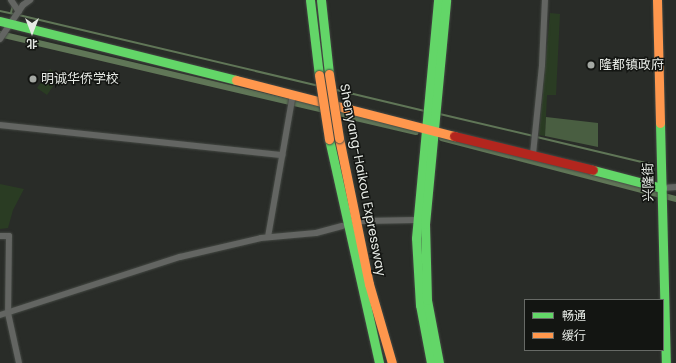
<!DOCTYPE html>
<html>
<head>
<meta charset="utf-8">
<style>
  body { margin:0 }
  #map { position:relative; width:676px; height:363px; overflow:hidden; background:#292c28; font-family:Poppins,"Noto Sans SC",sans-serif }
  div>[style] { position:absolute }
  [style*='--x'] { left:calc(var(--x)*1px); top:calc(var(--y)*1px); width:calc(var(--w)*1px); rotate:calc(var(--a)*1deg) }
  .green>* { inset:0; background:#2a3c23 }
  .forest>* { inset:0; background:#495e41 }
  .stream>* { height:1.5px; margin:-0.75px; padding:0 0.75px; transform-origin:0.75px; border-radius:0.75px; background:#607657 }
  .canal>* { height:5.5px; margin:-2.75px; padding:0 2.75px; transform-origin:2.75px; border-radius:2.75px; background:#607657 }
  .roads { filter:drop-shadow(0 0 1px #444843) drop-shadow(0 0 1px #444843) }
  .street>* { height:6px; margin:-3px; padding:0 3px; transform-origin:3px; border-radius:3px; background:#636562 }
  .fast>* { height:9px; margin:-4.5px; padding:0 4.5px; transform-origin:4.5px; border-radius:4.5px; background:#63d668 }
  .slow>* { height:9px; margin:-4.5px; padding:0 4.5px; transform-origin:4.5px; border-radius:4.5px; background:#ff974d }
  .jam>* { height:9px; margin:-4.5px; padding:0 4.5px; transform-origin:4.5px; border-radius:4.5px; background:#b3261e }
  .bridges { filter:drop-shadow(0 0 1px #444843) drop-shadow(0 0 1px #444843) }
  .slow-bridge>* { height:9px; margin:-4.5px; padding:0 4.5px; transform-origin:4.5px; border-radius:4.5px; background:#ff974d }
  .dots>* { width:11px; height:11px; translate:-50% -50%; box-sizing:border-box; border:2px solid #131512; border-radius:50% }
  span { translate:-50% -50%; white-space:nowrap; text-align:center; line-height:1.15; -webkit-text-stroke:3px #131512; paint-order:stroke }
  .poi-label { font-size:13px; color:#e6eae5 }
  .left { translate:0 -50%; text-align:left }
  .street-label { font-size:13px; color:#e6eae5 }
  .legend { position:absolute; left:524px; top:299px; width:140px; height:52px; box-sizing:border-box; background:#131512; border:1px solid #676a66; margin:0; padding:5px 7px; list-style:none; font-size:12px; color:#e6eae5 }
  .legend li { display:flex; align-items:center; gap:8px; height:20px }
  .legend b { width:20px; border:1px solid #676a66 }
  .north { position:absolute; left:12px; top:12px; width:40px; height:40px; -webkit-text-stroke:3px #131512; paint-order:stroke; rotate:180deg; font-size:11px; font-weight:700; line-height:16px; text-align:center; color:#e6eae5 }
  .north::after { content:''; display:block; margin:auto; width:14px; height:18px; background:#e6eae5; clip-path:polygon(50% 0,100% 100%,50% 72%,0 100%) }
</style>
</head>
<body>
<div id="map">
  <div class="green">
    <div style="clip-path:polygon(550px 13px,560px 14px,556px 95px,547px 95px,545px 136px,539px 135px)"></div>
    <div style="clip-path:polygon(50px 69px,60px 76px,47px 95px,37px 88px)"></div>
    <div style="clip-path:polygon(0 184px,24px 189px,13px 210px,8px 228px,0 229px)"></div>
  </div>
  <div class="forest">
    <div style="clip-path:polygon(546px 117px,598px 123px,598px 147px,545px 136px)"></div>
  </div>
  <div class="stream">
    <div style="--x:0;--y:11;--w:14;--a:12"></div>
    <div style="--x:11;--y:13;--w:8;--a:-76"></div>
    <div style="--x:19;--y:15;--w:305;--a:13.3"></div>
    <div style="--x:337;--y:90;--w:90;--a:13.4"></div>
    <div style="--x:440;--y:114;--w:97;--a:13.2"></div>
    <div style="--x:537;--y:137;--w:116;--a:13.4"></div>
  </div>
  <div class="canal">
    <div style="--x:0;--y:34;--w:334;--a:13.2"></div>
    <div style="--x:335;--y:113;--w:83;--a:13.2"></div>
    <div style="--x:442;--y:138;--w:242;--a:14.6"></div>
  </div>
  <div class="roads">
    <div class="street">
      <div style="--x:11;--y:0;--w:14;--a:56"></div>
      <div style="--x:0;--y:39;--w:41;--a:-55.9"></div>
      <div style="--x:23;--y:5;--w:9;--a:-36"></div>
      <div style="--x:0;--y:125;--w:284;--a:6.1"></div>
      <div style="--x:533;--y:154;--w:89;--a:-84.2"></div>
      <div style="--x:542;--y:65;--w:65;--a:-87.4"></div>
      <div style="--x:662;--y:188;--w:14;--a:-4"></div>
      <div style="--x:362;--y:221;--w:55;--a:-1"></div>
      <div style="--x:0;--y:236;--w:9;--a:0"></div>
      <div style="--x:9;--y:236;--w:77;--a:90.7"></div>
      <div style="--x:8;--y:313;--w:51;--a:77.6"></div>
      <div style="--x:268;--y:237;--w:145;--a:-80.1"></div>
      <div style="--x:0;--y:315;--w:189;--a:-17.9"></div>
      <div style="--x:180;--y:257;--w:83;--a:-13.2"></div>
      <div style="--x:261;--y:238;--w:55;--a:-5.2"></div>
      <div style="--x:316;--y:233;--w:27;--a:-15"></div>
    </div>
    <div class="fast">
      <div style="--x:310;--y:0;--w:76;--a:83.2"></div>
      <div style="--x:321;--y:0;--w:74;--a:83.8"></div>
      <div style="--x:0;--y:21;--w:243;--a:14"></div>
      <div style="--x:660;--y:123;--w:240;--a:88.6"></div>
      <div style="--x:329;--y:139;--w:230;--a:77.4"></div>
      <div style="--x:593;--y:170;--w:71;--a:14.6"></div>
      <div style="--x:431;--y:363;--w:59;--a:-100.7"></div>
      <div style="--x:420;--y:305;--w:67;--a:-93.4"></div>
      <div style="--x:416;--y:238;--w:239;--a:-84.7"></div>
      <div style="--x:439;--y:363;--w:64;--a:-100.8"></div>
      <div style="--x:427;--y:300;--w:76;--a:-91.5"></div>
      <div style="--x:425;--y:224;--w:225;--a:-84.6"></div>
    </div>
    <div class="slow">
      <div style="--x:657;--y:0;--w:123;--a:88.6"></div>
      <div style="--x:236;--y:80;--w:225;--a:14.4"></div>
      <div style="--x:339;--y:138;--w:149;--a:78.4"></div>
      <div style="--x:369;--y:284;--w:82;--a:73.8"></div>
    </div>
    <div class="jam">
      <div style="--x:454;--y:136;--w:143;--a:13.7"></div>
    </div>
  </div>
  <div class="bridges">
    <div class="slow-bridge">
      <div style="--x:329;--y:74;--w:65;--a:81.1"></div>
      <div style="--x:319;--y:75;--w:65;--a:81.1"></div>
    </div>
  </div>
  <div class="dots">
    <div style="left:591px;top:65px;background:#a4a8a3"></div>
    <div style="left:33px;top:79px;background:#a4a8a3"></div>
  </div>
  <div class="poi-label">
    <span class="left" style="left:599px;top:65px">隆都镇政府</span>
    <span class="left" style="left:41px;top:79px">明诚华侨学校</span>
  </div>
  <div class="street-label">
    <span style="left:362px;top:180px;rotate:79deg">Shenyang-Haikou Expressway</span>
    <span style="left:649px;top:182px;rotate:-91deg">兴隆街</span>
  </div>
  <ul class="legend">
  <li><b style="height:5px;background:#63d668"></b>畅通</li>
  <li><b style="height:5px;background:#ff974d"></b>缓行</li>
  </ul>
  <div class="north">北</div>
</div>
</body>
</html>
